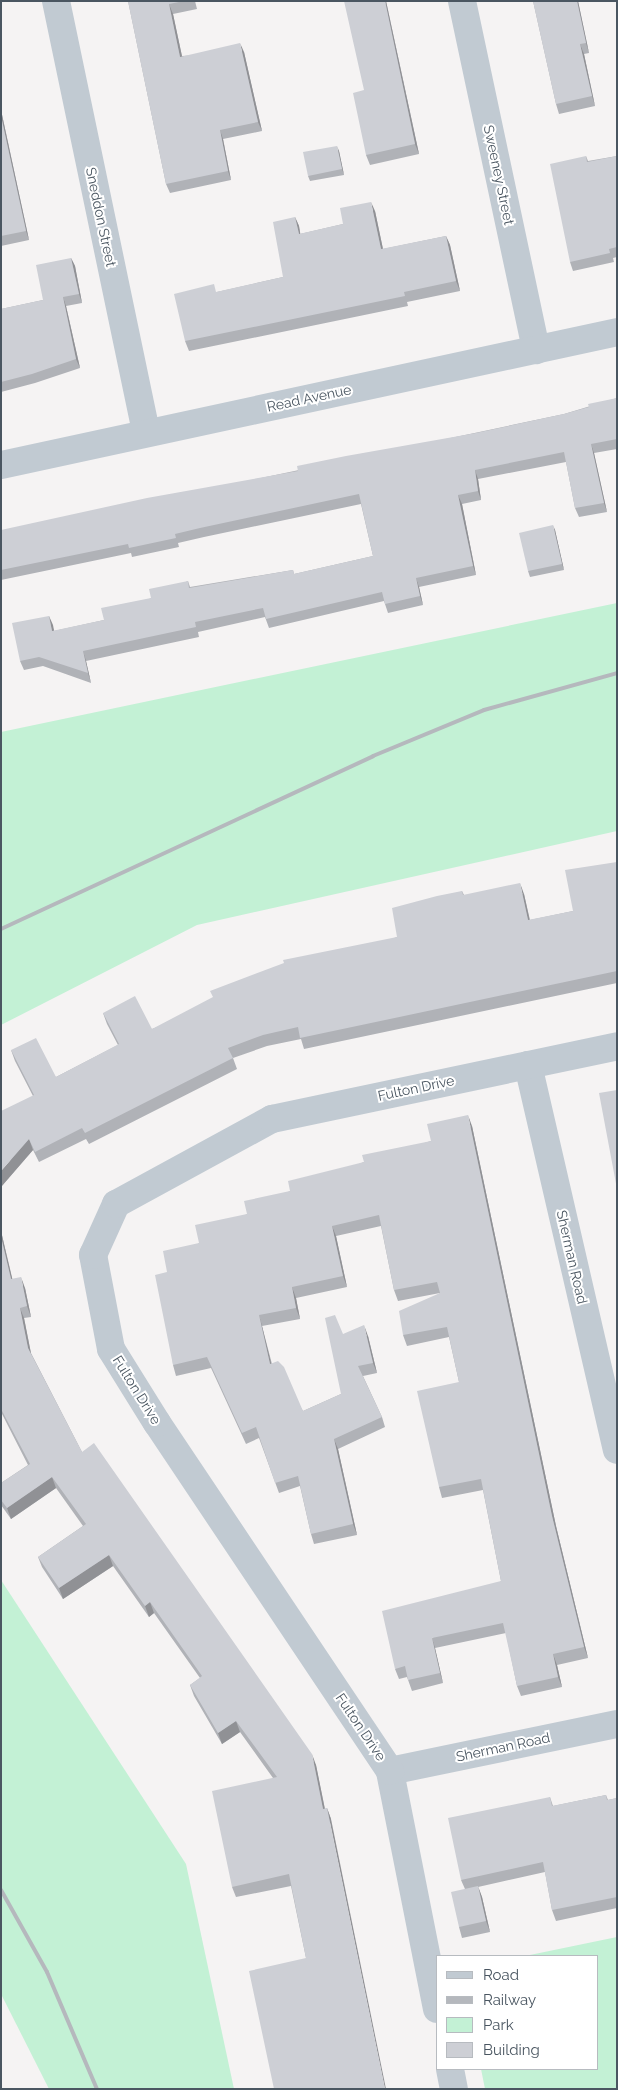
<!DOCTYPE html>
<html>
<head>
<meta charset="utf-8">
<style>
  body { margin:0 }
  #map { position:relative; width:618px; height:2090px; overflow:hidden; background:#f5f3f3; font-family:Raleway,sans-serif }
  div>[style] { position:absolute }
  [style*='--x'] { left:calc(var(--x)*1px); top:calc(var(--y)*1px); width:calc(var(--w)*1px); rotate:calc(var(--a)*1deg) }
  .green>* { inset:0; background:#c3f1d5 }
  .minor>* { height:28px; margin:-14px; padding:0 14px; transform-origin:14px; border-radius:14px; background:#c1cad2 }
  .rail>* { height:4px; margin:-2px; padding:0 2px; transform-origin:2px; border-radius:2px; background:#b5b8bd }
  .wall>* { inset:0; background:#b0b2b7 }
  .shaded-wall>* { inset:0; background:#909195 }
  .building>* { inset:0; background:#cdcfd5 }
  span { translate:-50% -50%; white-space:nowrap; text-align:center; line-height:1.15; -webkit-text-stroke:4px #fff; paint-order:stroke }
  .street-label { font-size:14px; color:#4a5661 }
  .frame { position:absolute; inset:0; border:2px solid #4a5661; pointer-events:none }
  .legend { position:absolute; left:436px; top:1955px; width:162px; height:115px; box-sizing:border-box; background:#fff; border:1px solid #b7bbc0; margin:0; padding:6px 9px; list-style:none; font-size:15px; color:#4a5661 }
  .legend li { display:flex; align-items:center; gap:10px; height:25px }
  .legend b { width:25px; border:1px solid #b7bbc0 }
</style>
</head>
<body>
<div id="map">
  <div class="green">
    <div style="clip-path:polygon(617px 603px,617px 831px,197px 925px,1px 1025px,1px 732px)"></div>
    <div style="clip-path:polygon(1px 1580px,186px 1864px,234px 2089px,49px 2089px,1px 1994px)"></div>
    <div style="clip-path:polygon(617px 1937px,617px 2089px,485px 2089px,481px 2069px,597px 2069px,597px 1956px,525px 1956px)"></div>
  </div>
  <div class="minor">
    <div style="--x:56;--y:1;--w:441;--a:78.2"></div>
    <div style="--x:462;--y:1;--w:357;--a:78"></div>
    <div style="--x:1;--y:465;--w:630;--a:-12.18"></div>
    <div style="--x:528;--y:1065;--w:395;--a:77"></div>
    <div style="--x:390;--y:1771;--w:232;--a:-11.7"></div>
    <div style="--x:437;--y:2009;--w:243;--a:-101.2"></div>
    <div style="--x:390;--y:1771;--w:419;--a:-123.8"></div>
    <div style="--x:157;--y:1423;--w:87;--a:-121.9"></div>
    <div style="--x:111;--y:1349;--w:96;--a:-100.8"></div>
    <div style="--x:93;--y:1255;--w:56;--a:-65.7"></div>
    <div style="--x:116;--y:1204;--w:178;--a:-28.6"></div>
    <div style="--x:272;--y:1119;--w:353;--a:-11.9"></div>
    <div style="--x:450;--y:2069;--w:20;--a:79"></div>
  </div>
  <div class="rail">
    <div style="--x:1;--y:929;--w:410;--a:-24.9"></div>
    <div style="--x:373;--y:756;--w:120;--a:-22.5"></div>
    <div style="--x:484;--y:710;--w:138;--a:-15.5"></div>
    <div style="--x:1;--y:1890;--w:94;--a:60.7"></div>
    <div style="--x:47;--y:1972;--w:127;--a:66.9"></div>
  </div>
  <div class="wall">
    <div style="clip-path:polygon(128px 1px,195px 1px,197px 9px,173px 14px,182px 56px,244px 52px,262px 131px,223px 139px,231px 180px,170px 193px,166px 184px)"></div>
    <div style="clip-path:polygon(386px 1px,419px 154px,370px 165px,366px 155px,364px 90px)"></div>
    <div style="clip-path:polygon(533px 1px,578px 1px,589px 53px,584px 54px,595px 106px,559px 114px,556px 104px)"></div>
    <div style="clip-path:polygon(1px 110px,29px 240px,1px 246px)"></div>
    <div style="clip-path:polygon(339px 151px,344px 175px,310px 181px,308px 176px)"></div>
    <div style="clip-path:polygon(586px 156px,588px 161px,617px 156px,617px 257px,613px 258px,614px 262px,573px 271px,570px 262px)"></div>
    <div style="clip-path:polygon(375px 211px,383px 249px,446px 236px,450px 245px,460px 291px,407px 302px,408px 306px,189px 351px,185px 341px,217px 292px,283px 277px,295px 217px,299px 226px,300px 234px,343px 224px)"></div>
    <div style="clip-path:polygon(71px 258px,75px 266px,82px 303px,66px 306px,80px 368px,35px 383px,1px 392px,1px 309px,43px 300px)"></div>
    <div style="clip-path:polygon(617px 398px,617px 449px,594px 453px,607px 512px,579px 517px,575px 508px,566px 462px,478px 479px,481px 500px,462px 504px,476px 575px,419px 587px,423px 605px,388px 613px,384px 601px,269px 628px,265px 617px,198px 632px,199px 637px,86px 661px,91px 683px,43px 666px,24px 670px,20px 661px,49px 616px,54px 631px,104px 620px,188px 581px,190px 587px,293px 570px,294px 574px,373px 556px,361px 504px,204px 537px,178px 543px,179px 547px,132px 557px,131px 553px,1px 580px,1px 533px,564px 414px)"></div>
    <div style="clip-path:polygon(555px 530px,564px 570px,530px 577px,528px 571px)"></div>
    <div style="clip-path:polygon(617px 862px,617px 983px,304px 1049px,301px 1039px,267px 1046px,233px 1058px,237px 1069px,89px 1144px,86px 1139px,39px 1162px,33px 1150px,1px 1187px,33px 1096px,15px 1061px,11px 1050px,56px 1077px,118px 1045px,107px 1024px,103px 1013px,152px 1029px,397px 937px,462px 891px,464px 895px,524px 894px,530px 920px,573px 911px)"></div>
    <div style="clip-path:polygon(472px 1126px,556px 1526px,588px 1658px,557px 1665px,562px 1687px,521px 1696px,517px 1686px,506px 1633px,435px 1648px,443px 1683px,412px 1691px,407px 1677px,399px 1679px,395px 1669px,501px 1581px,483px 1490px,442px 1498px,439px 1487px,459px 1382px,449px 1337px,407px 1346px,403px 1335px,440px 1293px,398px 1301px,394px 1290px,381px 1226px,336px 1236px,347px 1287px,296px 1298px,300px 1319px,262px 1326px,272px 1364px,303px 1411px,341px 1394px,343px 1334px,368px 1336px,377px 1373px,363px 1376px,382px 1417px,385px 1427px,338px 1449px,357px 1535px,314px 1544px,311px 1534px,300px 1486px,279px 1493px,259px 1438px,246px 1444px,211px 1368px,176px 1376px,173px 1365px,167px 1272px,199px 1243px,247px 1214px,290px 1191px,364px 1162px,431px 1141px)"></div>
    <div style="clip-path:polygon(1px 1231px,12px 1279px,25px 1288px,31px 1317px,24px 1318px,31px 1353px,82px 1452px,316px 1765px,325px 1809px,327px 1808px,331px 1819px,306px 1958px,291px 1886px,236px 1897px,232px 1887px,273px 1778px,240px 1732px,222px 1744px,194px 1696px,190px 1685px,200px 1678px,154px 1613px,149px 1617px,113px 1566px,63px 1599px,42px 1567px,38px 1557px,83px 1526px,56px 1488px,11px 1519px,1px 1505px,1px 1483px,28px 1465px,1px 1412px)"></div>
    <div style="clip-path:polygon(606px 1795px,608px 1800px,617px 1798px,617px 1908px,556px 1921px,552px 1910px,545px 1872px,478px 1887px,482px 1897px,490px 1932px,462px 1938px,459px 1927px,465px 1889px,461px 1880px,550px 1797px,553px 1806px)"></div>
  </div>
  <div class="shaded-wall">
    <div style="clip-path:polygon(385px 1px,386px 1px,419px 154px,415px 144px)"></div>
    <div style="clip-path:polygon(577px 1px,578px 1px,589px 53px,586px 43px)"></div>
    <div style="clip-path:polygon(169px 4px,173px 14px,184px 66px,180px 57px)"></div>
    <div style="clip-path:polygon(240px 43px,244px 52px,262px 131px,258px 122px)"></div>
    <div style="clip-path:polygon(580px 44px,584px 54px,595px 106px,592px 96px)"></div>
    <div style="clip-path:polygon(1px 110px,29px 240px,26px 231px,1px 116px)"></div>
    <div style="clip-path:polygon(220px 130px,223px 139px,231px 180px,228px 171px)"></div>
    <div style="clip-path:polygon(337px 146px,339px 151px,344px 175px,342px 169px)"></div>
    <div style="clip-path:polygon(371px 202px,375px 211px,385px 259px,381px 249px)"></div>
    <div style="clip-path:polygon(295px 217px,299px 226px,302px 244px,299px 234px)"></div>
    <div style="clip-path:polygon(446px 236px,450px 245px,460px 291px,456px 281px)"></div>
    <div style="clip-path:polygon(71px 258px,75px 266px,82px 303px,79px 294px)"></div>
    <div style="clip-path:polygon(63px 297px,66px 306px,80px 368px,76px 359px)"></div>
    <div style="clip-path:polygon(591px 444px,594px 453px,607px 512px,604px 503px)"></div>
    <div style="clip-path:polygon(475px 470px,478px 479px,481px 500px,478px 491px)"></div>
    <div style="clip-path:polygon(458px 495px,462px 504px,476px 575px,473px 566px)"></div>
    <div style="clip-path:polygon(553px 525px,555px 530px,564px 570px,562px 564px)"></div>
    <div style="clip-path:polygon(416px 578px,419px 587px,423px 605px,420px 596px)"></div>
    <div style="clip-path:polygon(49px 616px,53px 625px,56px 641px,52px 631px)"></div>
    <div style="clip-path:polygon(83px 651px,86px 661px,91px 683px,88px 673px)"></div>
    <div style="clip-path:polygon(520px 883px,524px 894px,532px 931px,528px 920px)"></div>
    <div style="clip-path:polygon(468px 1115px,472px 1126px,556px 1526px,588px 1658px,584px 1647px,552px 1516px)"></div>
    <div style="clip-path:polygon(29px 1139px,33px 1150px,1px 1187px,1px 1171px)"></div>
    <div style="clip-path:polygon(332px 1226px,336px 1236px,347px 1287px,343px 1276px)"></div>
    <div style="clip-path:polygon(1px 1231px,15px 1290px,11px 1279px,1px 1237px)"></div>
    <div style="clip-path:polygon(21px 1277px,25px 1288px,31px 1317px,27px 1306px)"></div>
    <div style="clip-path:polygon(292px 1287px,296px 1298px,300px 1319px,296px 1308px)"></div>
    <div style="clip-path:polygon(20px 1308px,24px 1318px,32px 1359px,28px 1348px)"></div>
    <div style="clip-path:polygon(259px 1315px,262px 1326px,274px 1375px,270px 1364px)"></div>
    <div style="clip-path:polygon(364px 1325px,368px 1336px,377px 1373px,373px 1363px)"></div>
    <div style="clip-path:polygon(334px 1439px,338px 1449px,357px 1535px,353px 1524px)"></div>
    <div style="clip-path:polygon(52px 1477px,56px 1488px,11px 1519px,7px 1508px)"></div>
    <div style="clip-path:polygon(109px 1555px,113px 1566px,63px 1599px,59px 1588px)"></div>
    <div style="clip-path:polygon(150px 1602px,154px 1613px,149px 1617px,145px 1606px)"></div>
    <div style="clip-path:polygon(432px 1638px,435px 1648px,443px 1683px,440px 1673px)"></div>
    <div style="clip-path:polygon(553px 1654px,557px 1665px,562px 1687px,558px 1677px)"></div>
    <div style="clip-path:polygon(236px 1721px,240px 1732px,222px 1744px,218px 1733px)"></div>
    <div style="clip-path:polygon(312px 1754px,316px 1765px,327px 1820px,323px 1809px)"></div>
    <div style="clip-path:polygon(327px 1808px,331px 1819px,386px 2089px,385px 2089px)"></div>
    <div style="clip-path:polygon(478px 1886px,482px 1897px,490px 1932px,486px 1921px)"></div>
  </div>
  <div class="building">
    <div style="clip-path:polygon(128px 1px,184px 1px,169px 4px,180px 57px,240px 43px,258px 122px,220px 130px,228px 171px,166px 184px)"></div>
    <div style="clip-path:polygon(344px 1px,385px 1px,415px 144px,366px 155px,353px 93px,364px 90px)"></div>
    <div style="clip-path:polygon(533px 1px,577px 1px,586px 43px,580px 44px,592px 96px,556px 104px)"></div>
    <div style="clip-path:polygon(1px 116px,26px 231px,1px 236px)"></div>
    <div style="clip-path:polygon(337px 146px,342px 169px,308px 176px,303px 152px)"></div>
    <div style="clip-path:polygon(586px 156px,587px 162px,617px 156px,617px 247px,609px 249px,610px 253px,570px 262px,550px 164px)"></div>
    <div style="clip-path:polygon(371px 202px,381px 249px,446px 236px,456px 281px,404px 292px,405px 296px,185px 341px,174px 294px,214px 284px,216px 292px,283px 277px,273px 222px,295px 217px,299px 234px,343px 224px,340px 208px)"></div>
    <div style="clip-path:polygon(71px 258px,79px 294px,63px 297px,76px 359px,32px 374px,1px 382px,1px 309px,43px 300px,36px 265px)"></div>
    <div style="clip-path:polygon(617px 398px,617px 439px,591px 444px,604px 503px,575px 508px,564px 452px,475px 470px,478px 491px,458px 495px,473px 566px,416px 578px,420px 596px,385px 604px,382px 592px,266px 619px,263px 608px,195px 622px,196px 627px,83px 651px,88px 673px,39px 657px,20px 661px,12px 623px,49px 616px,52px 631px,104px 620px,101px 608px,151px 598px,149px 589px,188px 581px,189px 588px,293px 570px,294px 574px,373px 556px,359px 494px,200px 528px,175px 534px,176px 538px,129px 548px,128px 544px,1px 570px,1px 530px,147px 498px,298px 471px,297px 466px,346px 456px,476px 433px,564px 414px,589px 407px,588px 404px)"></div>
    <div style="clip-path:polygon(553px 525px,562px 564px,528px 571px,519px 533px)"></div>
    <div style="clip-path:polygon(617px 862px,617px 971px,300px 1038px,298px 1027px,263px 1035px,228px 1048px,233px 1058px,85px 1133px,82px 1128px,35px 1152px,29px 1139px,1px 1171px,1px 1111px,34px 1095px,11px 1050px,36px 1038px,56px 1077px,119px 1044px,103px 1013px,135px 996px,152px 1029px,213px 997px,210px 991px,284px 963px,283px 960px,397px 937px,392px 908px,437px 896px,462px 891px,463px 895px,520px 883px,528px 920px,573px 911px,565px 870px)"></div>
    <div style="clip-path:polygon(617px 1090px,617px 1189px,599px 1093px)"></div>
    <div style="clip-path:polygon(468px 1115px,552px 1516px,584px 1647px,553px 1654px,558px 1677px,517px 1686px,503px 1623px,432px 1638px,440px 1673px,408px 1680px,405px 1666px,395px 1669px,382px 1611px,501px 1581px,481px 1479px,439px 1487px,417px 1391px,459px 1382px,447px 1327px,403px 1335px,399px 1311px,440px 1293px,437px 1282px,394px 1290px,379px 1215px,332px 1226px,343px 1276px,292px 1287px,296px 1308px,259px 1315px,270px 1364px,278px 1361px,284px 1367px,303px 1411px,341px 1394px,325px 1318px,335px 1315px,343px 1334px,364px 1325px,373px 1363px,358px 1366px,382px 1417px,334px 1439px,353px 1524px,311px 1534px,298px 1476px,275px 1483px,256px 1427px,242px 1433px,207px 1357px,173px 1365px,155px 1275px,167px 1272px,163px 1251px,199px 1243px,195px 1225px,247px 1214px,244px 1201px,290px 1191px,288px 1181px,364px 1162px,362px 1155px,431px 1141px,427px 1124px)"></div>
    <div style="clip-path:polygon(1px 1237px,11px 1279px,21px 1277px,27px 1306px,20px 1308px,28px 1348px,82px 1452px,94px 1443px,312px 1754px,323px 1809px,327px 1808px,385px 2089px,274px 2089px,249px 1971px,306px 1958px,289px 1874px,232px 1887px,212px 1791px,277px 1777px,236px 1721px,218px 1733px,190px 1685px,202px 1676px,150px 1602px,145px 1606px,109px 1555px,59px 1588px,38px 1557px,86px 1524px,52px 1477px,7px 1508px,1px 1500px,1px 1483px,30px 1464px,1px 1409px)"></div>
    <div style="clip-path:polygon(606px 1795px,607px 1800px,617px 1798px,617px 1897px,552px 1910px,543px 1862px,461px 1880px,448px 1818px,550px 1797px,552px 1806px)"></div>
    <div style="clip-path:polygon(478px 1886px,486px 1921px,459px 1927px,451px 1892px)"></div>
  </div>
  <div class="street-label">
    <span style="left:499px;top:175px;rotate:78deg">Sweeney Street</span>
    <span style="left:101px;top:217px;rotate:78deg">Sneddon Street</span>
    <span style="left:309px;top:398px;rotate:-12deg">Read Avenue</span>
    <span style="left:416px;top:1088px;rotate:-12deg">Fulton Drive</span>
    <span style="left:572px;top:1257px;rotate:77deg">Sherman Road</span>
    <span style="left:137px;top:1390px;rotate:58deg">Fulton Drive</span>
    <span style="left:361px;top:1727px;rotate:56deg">Fulton Drive</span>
    <span style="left:503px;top:1747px;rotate:-12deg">Sherman Road</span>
  </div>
  <div class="frame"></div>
  <ul class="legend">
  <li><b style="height:6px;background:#c1cad2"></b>Road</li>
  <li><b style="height:6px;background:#b5b8bd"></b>Railway</li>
  <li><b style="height:14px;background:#c3f1d5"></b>Park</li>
  <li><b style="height:14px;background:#cdcfd5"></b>Building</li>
  </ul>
</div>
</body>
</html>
